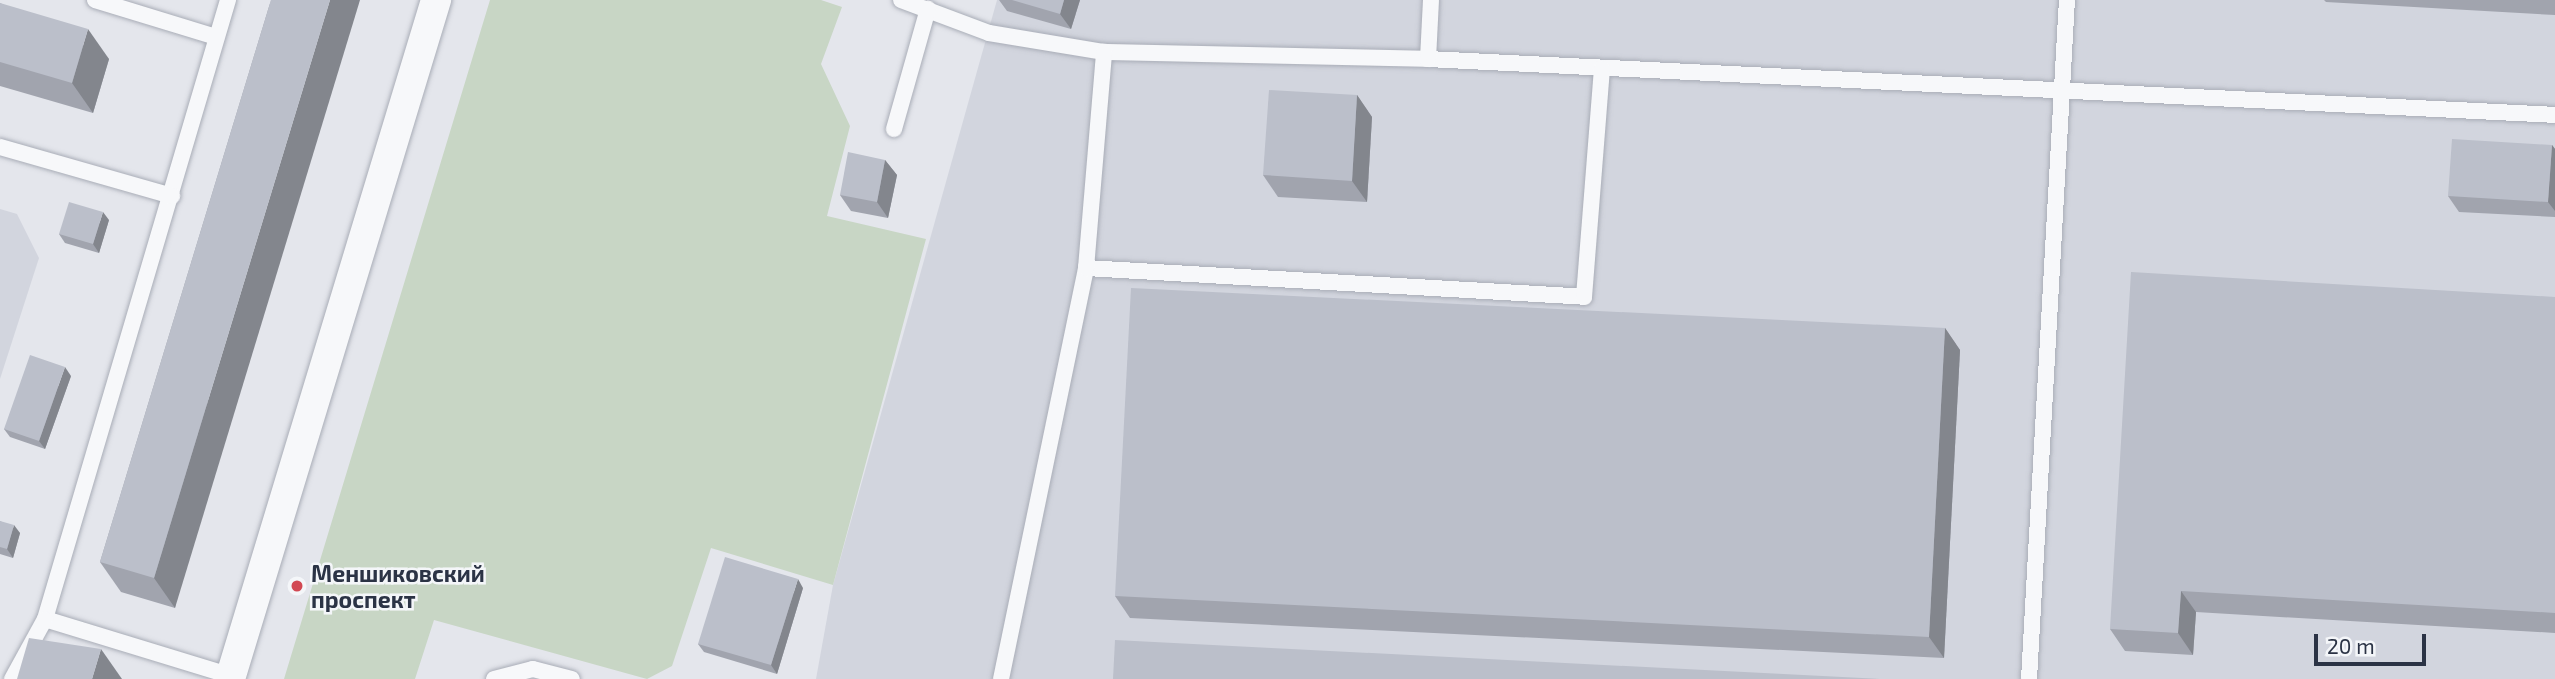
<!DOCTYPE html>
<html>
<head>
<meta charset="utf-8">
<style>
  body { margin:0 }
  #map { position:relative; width:2555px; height:679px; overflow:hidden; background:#e4e6ec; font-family:"Exo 2",sans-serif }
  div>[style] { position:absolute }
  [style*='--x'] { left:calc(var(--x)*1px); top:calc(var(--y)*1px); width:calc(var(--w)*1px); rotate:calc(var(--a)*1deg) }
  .built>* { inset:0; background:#d2d5de }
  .green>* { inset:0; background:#c8d6c5 }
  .roads { filter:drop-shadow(0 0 2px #a9adb7) drop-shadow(0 0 2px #a9adb7) }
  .service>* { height:16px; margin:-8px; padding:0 8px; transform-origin:8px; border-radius:8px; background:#f7f8fa }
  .minor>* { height:30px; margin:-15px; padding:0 15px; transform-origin:15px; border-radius:15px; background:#f7f8fa }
  .wall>* { inset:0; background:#a1a4ae }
  .shaded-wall>* { inset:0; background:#83868d }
  .building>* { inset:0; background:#bbbfca }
  .dots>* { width:19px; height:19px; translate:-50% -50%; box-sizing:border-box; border:4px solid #f4f6f9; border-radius:50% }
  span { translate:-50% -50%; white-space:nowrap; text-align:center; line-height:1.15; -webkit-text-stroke:5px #f4f6f9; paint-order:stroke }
  .poi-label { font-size:23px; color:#2b3345; font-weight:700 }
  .left { translate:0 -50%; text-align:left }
  .scale { position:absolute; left:2314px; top:634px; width:112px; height:32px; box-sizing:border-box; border:4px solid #2b3345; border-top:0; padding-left:9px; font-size:21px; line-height:24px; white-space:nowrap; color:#2b3345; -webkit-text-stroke:5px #f4f6f9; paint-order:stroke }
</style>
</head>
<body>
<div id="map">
  <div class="built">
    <div style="clip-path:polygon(997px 0,2555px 0,2555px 679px,816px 679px,833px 585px)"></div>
    <div style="clip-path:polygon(0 209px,17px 214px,39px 258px,0 379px)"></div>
  </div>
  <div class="green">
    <div style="clip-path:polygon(490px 0,821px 0,842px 7px,821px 64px,850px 126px,827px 216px,926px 239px,833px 585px,711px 548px,672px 666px,647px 679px,434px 620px,415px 679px,284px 679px)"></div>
  </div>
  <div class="roads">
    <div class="service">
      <div style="--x:95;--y:0;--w:127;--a:17"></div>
      <div style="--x:228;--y:0;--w:645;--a:106.47"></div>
      <div style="--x:45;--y:619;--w:195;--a:17"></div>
      <div style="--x:901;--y:0;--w:94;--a:20.6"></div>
      <div style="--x:989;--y:33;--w:117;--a:9.4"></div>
      <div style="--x:1104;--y:52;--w:324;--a:1.2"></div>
      <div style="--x:1428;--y:59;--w:1128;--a:2.84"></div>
      <div style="--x:1428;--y:59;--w:59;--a:-87.1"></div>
      <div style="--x:894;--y:129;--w:125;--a:-74.2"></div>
      <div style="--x:0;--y:147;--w:179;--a:15.9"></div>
      <div style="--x:1086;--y:268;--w:499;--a:3.3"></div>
      <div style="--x:1584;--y:297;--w:229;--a:-85.5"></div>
      <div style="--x:12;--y:679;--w:68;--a:-61.2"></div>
      <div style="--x:494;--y:679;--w:40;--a:-14.4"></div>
      <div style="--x:533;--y:669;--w:40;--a:14.4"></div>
      <div style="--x:1001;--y:679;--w:420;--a:-78.3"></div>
      <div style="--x:1086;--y:268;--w:217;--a:-85.2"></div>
      <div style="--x:2029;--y:679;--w:680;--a:-86.8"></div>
    </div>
    <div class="minor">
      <div style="--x:230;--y:679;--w:710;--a:-73.12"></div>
    </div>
  </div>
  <div class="wall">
    <div style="clip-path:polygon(271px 0,175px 608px,121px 592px,100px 562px)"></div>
    <div style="clip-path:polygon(999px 0,1080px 0,1071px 29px,1007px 11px)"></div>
    <div style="clip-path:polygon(2324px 0,2555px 0,2555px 15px,2326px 2px)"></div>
    <div style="clip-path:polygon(0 3px,109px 59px,93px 113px,0 86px)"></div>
    <div style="clip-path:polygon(1357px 95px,1372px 117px,1367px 202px,1278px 197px,1263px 175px)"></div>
    <div style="clip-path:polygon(2552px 145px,2555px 149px,2555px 217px,2459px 212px,2448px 196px)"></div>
    <div style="clip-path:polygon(885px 160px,897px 175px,888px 218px,851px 211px,840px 195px)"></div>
    <div style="clip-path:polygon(109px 220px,99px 253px,65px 243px,59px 234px)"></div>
    <div style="clip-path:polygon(2555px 297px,2555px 633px,2196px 612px,2193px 655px,2125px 651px,2110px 629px)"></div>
    <div style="clip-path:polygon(1945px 328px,1960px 350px,1944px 658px,1130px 618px,1115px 596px)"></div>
    <div style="clip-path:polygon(71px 376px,45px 449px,10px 437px,4px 429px)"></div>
    <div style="clip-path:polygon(0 521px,20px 533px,13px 558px,0 554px)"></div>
    <div style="clip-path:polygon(803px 588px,777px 674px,704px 652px,698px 644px)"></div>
  </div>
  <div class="shaded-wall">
    <div style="clip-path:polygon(330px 0,360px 0,175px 608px,154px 578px)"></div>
    <div style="clip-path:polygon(1064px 0,1080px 0,1071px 29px,1060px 14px)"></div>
    <div style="clip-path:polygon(88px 29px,109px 59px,93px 113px,72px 83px)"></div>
    <div style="clip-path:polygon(1357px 95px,1372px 117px,1367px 202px,1352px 181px)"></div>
    <div style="clip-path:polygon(2552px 145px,2555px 149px,2555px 211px,2548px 202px)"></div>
    <div style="clip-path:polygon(885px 160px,897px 175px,888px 218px,877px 202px)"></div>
    <div style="clip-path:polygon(103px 212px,109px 220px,99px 253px,93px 244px)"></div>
    <div style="clip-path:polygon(1945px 328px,1960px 350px,1944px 658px,1929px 637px)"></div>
    <div style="clip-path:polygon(65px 367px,71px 376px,45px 449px,39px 441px)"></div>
    <div style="clip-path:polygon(14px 525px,20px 533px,13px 558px,7px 549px)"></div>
    <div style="clip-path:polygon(798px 579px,803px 588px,777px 674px,771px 665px)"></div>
    <div style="clip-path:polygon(2181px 591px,2196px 612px,2193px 655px,2178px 633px)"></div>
    <div style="clip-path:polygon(101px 649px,122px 679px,92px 679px)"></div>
  </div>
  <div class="building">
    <div style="clip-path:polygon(271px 0,330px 0,154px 578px,100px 562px)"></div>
    <div style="clip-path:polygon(1012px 0,1064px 0,1060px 14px)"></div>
    <div style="clip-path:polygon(0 3px,88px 29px,72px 83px,0 62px)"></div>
    <div style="clip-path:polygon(1269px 90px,1357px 95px,1352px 181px,1263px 175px)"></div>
    <div style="clip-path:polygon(2452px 139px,2552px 145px,2548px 202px,2448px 196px)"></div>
    <div style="clip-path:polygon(848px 152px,885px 160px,877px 202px,840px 195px)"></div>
    <div style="clip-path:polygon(69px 202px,103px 212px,93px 244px,59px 234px)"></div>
    <div style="clip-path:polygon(2131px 272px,2555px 297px,2555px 613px,2181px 591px,2178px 633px,2110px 629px)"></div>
    <div style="clip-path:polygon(1131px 288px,1945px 328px,1929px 637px,1115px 596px)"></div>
    <div style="clip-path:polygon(30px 355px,65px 367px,39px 441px,4px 429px)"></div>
    <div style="clip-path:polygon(0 521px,14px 525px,7px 549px,0 547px)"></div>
    <div style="clip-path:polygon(725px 557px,798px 579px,771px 665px,698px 644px)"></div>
    <div style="clip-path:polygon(29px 638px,101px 649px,92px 679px,17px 679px)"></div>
    <div style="clip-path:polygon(1115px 640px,1880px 679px,1113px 679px)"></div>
  </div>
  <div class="dots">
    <div style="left:297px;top:586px;background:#d24853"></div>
  </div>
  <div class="poi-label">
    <span class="left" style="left:311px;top:586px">Меншиковский<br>проспект</span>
  </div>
  <div class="scale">20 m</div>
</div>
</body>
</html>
